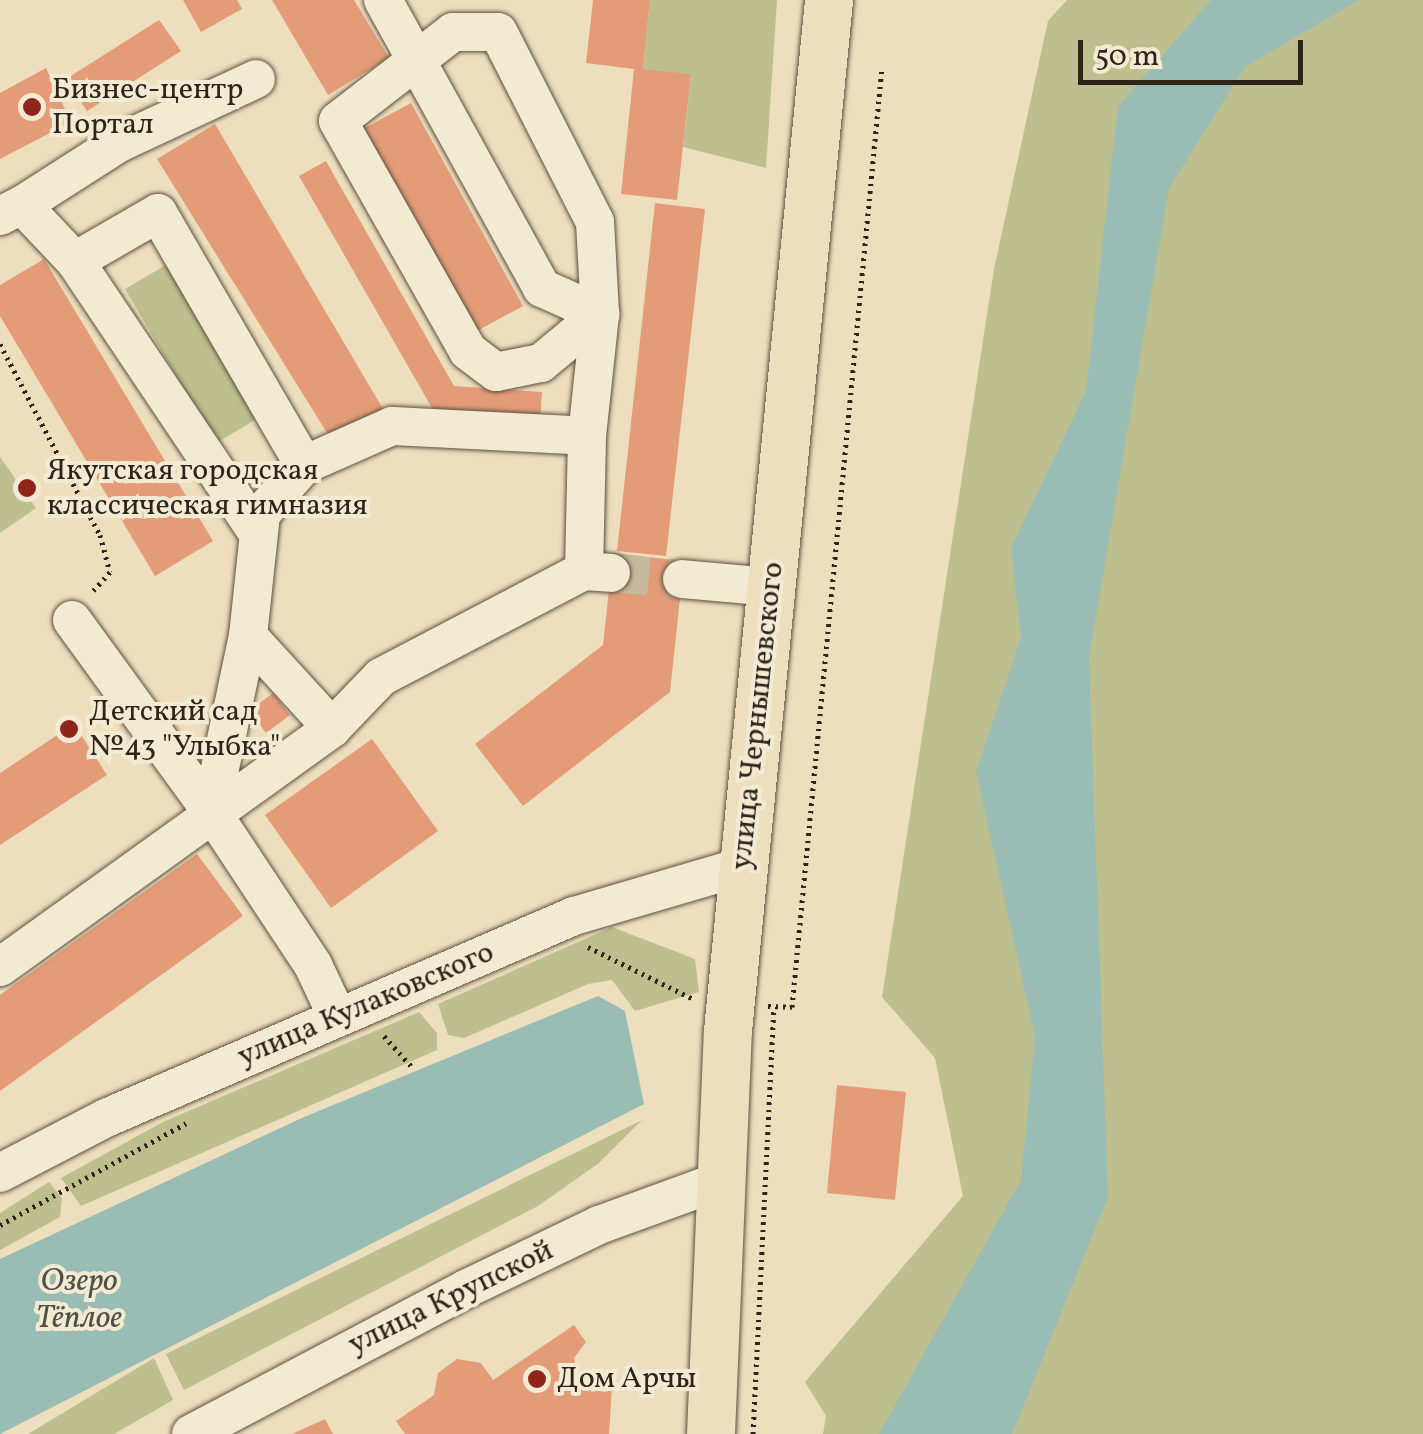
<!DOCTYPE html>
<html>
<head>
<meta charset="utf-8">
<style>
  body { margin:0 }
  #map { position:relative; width:1423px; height:1434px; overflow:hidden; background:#eddebd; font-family:Vollkorn,serif }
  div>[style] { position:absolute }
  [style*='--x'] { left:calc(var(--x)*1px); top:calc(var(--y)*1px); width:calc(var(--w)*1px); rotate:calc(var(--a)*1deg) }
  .green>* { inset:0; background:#bdc08e }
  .water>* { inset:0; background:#99bcb4 }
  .building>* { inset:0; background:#e49c78 }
  .minor-tunnel>* { height:38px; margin-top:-19px; transform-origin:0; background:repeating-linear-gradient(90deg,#c7b99c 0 38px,transparent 0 57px) }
  .path>* { height:5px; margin-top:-2.5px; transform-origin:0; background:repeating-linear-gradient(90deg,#2e2419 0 2.5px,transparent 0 7.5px) }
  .roads { filter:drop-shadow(0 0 2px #5e5242) drop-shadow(0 0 2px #5e5242) }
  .minor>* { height:38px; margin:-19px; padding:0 19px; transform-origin:19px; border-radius:19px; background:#f3ead4 }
  .major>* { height:48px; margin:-24px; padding:0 24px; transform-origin:24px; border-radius:24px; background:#eddebd }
  .dots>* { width:28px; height:28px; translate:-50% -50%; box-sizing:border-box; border:5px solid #f3ead4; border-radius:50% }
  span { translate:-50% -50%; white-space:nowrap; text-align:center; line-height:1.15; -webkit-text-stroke:8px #f3ead4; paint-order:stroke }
  .poi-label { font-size:30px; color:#2e2419 }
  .left { translate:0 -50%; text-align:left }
  .street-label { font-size:30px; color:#2e2419 }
  .water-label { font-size:32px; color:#4e5248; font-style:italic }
  .scale { position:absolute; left:1078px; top:40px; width:225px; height:45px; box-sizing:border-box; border:5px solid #2e2419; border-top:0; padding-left:12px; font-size:30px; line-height:35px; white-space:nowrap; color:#2e2419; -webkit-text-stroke:8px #f3ead4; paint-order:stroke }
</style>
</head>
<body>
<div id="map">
  <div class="green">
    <div style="clip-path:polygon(650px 0,777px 0,766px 168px,683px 147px,691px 75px,643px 69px)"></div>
    <div style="clip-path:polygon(1067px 0,1423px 0,1423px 1434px,823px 1434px,826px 1416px,805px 1382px,963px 1196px,935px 1058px,882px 997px,994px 269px,1048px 21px)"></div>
    <div style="clip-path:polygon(166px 265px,257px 419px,216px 443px,125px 289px)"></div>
    <div style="clip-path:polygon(0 457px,36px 508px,0 533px)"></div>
    <div style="clip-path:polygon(612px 927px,695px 959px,699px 992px,635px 1011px,612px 980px,588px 984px,464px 1038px,448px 1035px,438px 1004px)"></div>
    <div style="clip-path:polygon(419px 1012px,437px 1033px,437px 1050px,81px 1206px,61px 1178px,163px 1122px)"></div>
    <div style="clip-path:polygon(642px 1120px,599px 1163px,538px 1206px,184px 1390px,166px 1354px)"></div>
    <div style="clip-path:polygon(49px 1182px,62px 1198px,60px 1217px,0 1250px,0 1213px)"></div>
    <div style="clip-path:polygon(154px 1358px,173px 1400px,114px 1434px,28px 1434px)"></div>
  </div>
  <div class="water">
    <div style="clip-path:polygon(1211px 0,1359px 0,1245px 67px,1169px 188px,1089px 657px,1108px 1197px,1012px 1434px,879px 1434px,1021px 1180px,1035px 1036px,976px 772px,1021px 638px,1011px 548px,1086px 391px,1118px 106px)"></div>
    <div style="clip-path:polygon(598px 996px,625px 1011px,644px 1104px,0 1434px,0 1259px,304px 1117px)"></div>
  </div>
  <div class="building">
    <div style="clip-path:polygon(183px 0,237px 0,242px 9px,201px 32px)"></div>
    <div style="clip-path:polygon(272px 0,354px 0,389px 58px,328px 95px)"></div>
    <div style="clip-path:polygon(593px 0,650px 0,643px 69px,691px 74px,677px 200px,621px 194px,634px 69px,586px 63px)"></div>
    <div style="clip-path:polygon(159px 20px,181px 51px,87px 111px,66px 79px)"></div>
    <div style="clip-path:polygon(46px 68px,71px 122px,0 159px,0 93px)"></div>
    <div style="clip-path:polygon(411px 103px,523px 306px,475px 332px,363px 129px)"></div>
    <div style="clip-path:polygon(215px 124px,383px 409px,332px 441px,157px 159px)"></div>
    <div style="clip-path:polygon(326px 161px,454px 386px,542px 392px,540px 422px,436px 415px,299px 176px)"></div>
    <div style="clip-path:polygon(655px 203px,705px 209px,666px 556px,617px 551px)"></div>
    <div style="clip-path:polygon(44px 259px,213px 541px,155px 576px,0 316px,0 285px)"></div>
    <div style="clip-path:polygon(613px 553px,684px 561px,670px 692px,523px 806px,475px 744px,603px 645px)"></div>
    <div style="clip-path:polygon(273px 693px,290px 715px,266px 733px,249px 711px)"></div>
    <div style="clip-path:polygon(74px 724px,107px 775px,0 845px,0 773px)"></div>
    <div style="clip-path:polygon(372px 739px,438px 831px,331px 908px,265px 815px)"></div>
    <div style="clip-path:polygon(197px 854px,243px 916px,0 1091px,0 995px)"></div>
    <div style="clip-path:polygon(837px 1085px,906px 1092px,895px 1200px,827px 1193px)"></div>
    <div style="clip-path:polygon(574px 1325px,586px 1342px,574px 1358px,577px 1377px,592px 1389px,612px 1388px,609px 1434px,405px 1434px,396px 1421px,434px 1395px,438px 1373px,457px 1359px,481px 1363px,493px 1380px)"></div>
    <div style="clip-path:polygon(325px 1419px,333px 1434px,292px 1434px)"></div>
  </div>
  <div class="minor-tunnel">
    <div style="--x:611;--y:573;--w:71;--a:4.8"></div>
  </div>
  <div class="path">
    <div style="--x:0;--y:344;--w:216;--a:62.4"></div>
    <div style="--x:100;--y:535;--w:38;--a:75"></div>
    <div style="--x:110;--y:572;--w:28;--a:132"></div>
    <div style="--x:588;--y:947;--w:117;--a:26.3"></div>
    <div style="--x:768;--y:1006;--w:24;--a:2"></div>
    <div style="--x:792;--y:1007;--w:944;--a:-84.53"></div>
    <div style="--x:384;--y:1036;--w:42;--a:47.9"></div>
    <div style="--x:0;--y:1225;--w:212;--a:-28.7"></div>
    <div style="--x:753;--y:1434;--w:427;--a:-87.2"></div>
  </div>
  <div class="roads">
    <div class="minor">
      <div style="--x:383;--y:0;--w:329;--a:61.1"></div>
      <div style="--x:542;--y:288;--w:64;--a:24.1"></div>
      <div style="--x:22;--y:205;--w:115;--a:-32.6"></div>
      <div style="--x:119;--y:143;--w:151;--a:-25"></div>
      <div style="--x:0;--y:216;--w:25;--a:-27"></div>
      <div style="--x:22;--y:205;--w:77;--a:46.6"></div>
      <div style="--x:75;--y:261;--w:326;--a:56.1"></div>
      <div style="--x:75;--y:261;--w:96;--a:-30"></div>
      <div style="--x:158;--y:213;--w:291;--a:59.9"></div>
      <div style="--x:584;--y:571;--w:135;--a:-88.7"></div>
      <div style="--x:682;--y:579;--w:89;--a:5.1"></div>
      <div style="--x:72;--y:620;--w:236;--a:54"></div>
      <div style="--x:248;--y:636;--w:125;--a:47.6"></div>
      <div style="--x:0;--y:967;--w:409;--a:-35.7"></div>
      <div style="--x:332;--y:728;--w:71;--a:-46.1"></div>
      <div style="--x:381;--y:677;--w:229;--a:-27.6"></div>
      <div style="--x:584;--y:571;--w:27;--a:4"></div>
      <div style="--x:337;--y:1016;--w:56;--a:-115.2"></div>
      <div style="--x:313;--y:965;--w:185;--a:-123.5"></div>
      <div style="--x:211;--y:811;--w:179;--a:-78.1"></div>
      <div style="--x:248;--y:636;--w:123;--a:-83.9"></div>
      <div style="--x:261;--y:514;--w:65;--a:-48.7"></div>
      <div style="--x:304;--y:465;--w:96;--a:-23.9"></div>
      <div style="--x:392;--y:426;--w:195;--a:2.9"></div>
      <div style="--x:587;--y:436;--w:123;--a:-83.9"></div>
      <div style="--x:600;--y:314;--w:92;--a:-93.1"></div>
      <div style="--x:595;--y:222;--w:213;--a:-117"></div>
      <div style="--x:498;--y:32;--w:45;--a:180"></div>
      <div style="--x:453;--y:32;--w:145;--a:142.3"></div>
      <div style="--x:338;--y:121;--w:264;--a:60.5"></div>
      <div style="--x:468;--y:351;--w:35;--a:37"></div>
      <div style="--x:496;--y:372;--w:46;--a:-11.3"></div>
      <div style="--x:541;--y:363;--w:77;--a:-39.7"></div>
      <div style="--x:0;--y:1173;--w:119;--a:-27.4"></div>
      <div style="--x:106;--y:1118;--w:510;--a:-23.35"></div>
      <div style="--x:574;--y:916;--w:177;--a:-16.4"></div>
      <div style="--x:191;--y:1434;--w:311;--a:-27.8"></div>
      <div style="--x:466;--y:1289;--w:148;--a:-25.7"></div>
      <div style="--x:599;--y:1225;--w:129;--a:-20"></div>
    </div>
    <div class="major">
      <div style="--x:711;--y:1434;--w:403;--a:-87.6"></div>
      <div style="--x:728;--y:1031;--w:1036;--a:-84.4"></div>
    </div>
  </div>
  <div class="dots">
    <div style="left:32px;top:107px;background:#8f2418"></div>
    <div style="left:27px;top:488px;background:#8f2418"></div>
    <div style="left:69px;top:729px;background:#8f2418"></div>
    <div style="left:537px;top:1379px;background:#8f2418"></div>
  </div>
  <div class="poi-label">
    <span class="left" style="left:52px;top:107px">Бизнес-центр<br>Портал</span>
    <span class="left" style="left:47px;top:488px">Якутская городская<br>классическая гимназия</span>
    <span class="left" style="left:89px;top:729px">Детский сад<br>№43 "Улыбка"</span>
    <span class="left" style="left:557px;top:1379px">Дом Арчы</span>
  </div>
  <div class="street-label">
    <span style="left:758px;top:716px;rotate:-84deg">улица Чернышевского</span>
    <span style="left:366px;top:1005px;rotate:-23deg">улица Кулаковского</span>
    <span style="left:451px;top:1298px;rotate:-26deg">улица Крупской</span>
  </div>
  <div class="water-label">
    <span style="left:79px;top:1301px">Озеро<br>Тёплое</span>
  </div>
  <div class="scale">50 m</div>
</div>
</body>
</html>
